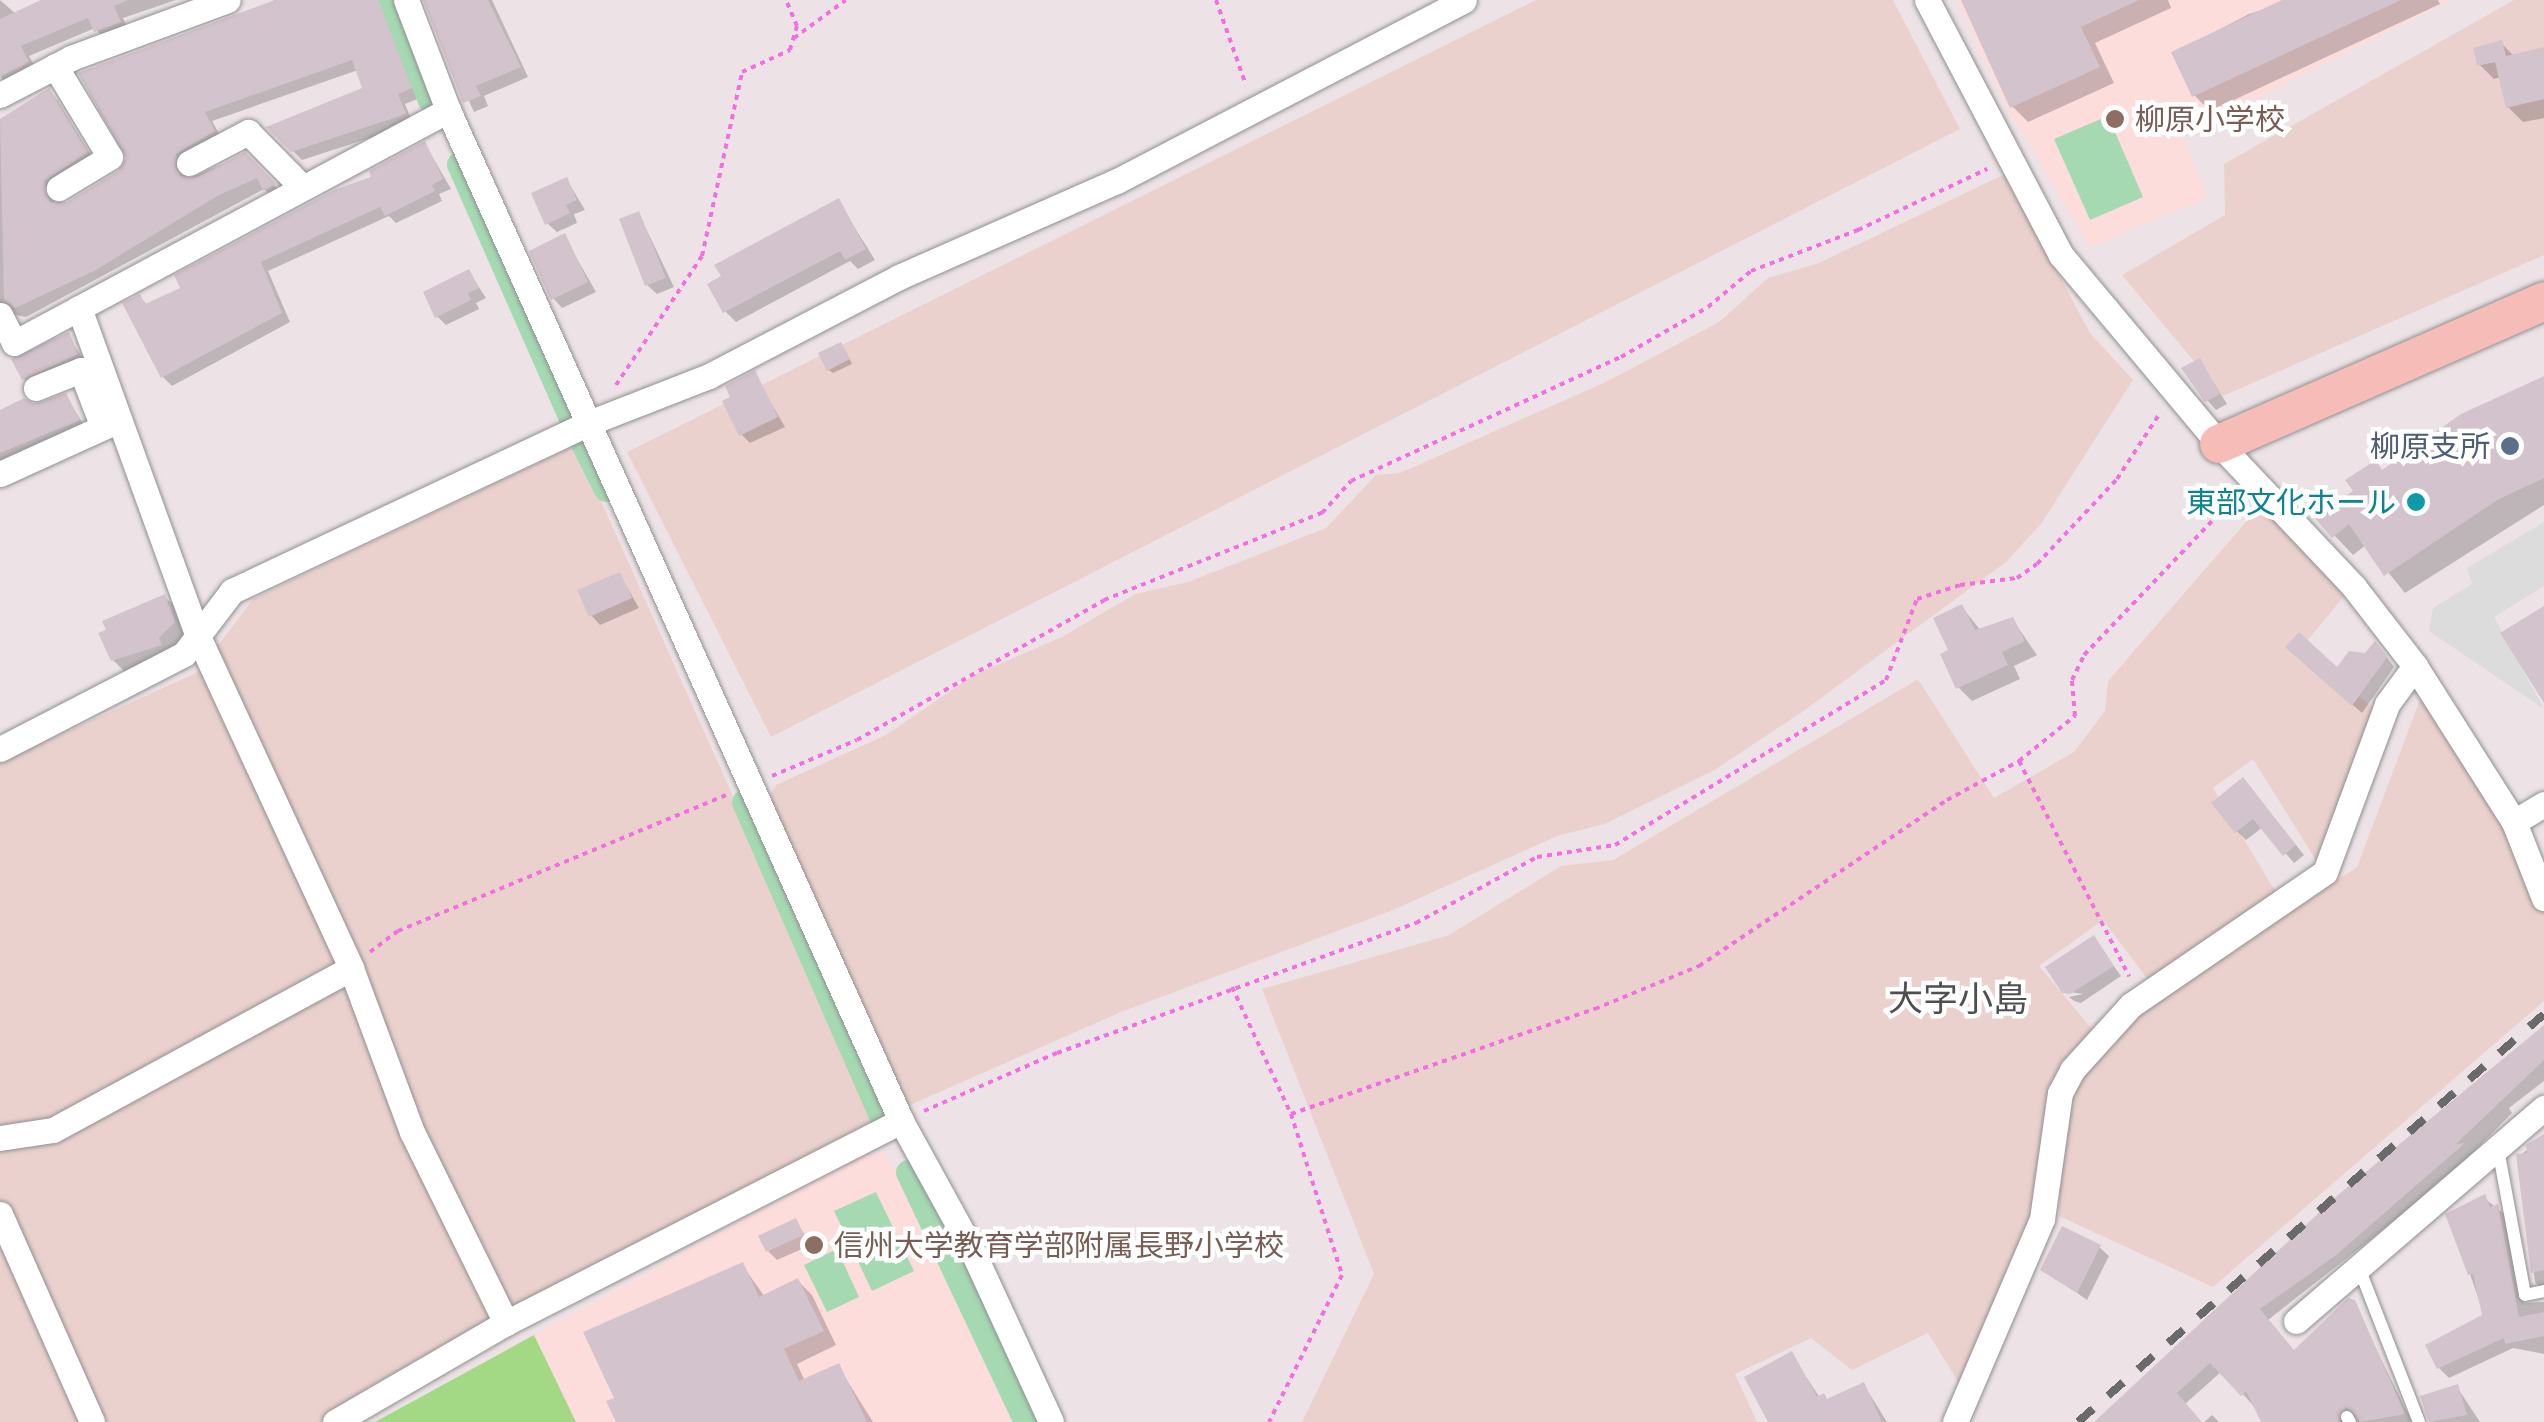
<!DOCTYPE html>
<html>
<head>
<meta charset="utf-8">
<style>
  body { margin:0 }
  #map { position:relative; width:2544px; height:1422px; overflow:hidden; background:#ede3e6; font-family:Manrope,"Noto Sans JP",sans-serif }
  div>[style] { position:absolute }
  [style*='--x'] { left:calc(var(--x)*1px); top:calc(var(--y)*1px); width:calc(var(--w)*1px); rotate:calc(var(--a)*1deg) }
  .education>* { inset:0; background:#fddddc }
  .farmland>* { inset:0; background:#ebd1ce }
  .pitch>* { inset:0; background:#a3d984 }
  .parking>* { inset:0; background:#dcdcdc }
  .water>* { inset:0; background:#a5d9b2 }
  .shadow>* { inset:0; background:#0003 }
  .canal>* { height:25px; margin:-12.5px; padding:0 12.5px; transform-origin:12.5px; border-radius:12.5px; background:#a5d9b2 }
  .building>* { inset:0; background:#d3c3cc }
  .path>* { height:4px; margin-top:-2px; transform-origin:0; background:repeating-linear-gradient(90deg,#f26fe1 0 5px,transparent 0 10px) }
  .roads { filter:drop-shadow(0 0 2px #909090) drop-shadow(0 0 2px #909090) }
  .lane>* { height:12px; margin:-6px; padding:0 6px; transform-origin:6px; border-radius:6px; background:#fff }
  .street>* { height:25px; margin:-12.5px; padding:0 12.5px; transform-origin:12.5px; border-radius:12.5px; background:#fff }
  .secondary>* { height:38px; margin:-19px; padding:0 19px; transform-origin:19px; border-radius:19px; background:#f6bdb8 }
  .rail>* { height:8px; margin-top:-4px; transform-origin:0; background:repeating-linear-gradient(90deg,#6a6a6a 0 20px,transparent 0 40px) }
  .dots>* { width:28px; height:28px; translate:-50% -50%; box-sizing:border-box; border:5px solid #fff; border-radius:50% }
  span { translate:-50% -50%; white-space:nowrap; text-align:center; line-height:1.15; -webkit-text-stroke:9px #fff; paint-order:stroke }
  .education-label { font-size:30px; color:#785e54 }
  .left { translate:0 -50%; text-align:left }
  .service-label { font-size:30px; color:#4e5e75 }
  .right { translate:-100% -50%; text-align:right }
  .culture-label { font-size:30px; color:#0d838f }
  .quarter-label { font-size:35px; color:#4f4f4f }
</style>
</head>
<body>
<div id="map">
  <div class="education">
    <div style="clip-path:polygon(1957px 0,2451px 0,2183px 136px,2207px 198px,2089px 247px,2005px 103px)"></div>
    <div style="clip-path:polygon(885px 1152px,1019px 1422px,376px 1422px,861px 1155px)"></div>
  </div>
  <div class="farmland">
    <div style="clip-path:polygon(1536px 0,1893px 0,1960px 129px,771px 737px,627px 452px)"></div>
    <div style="clip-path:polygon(2514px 0,2544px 0,2544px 255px,2223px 396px,2122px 275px,2225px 215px,2224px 164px)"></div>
    <div style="clip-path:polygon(2005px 174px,2090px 333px,2133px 380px,2041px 524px,2006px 562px,1802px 712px,1716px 769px,1605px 824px,1557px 836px,1393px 910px,1121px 1012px,901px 1109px,768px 799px,776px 785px,886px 735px,974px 675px,1062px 637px,1135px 594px,1188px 582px,1326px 528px,1376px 475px,1400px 473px,1608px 381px,1719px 322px,1768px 278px,1819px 263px)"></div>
    <div style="clip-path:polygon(576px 445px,877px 1118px,322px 1422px,0 1422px,0 762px,198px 672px,253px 599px)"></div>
    <div style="clip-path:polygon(2272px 492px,2360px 577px,2302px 647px,2375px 710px,2322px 870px,2253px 759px,2213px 788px,2283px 904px,2152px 985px,2103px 920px,2039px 966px,2093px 1030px,2061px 1076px,2044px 1117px,2040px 1188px,1992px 1329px,1962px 1388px,1928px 1333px,1852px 1370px,1811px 1338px,1735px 1374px,1757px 1422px,1302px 1422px,1374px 1274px,1262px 989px,1449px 935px,1561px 866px,1613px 860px,1918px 679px,1994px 798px,2074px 752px,2105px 711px,2108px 681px)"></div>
    <div style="clip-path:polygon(2425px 686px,2544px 869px,2544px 1001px,2213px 1287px,2059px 1216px,2058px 1148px,2078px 1079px,2139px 1009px,2357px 867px)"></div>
  </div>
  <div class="pitch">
    <div style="clip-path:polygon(534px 1335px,576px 1422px,375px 1422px)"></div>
  </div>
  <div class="parking">
    <div style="clip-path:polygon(2544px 522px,2544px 586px,2494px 617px,2544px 709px,2429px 631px,2433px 608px,2472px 584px,2467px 568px)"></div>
  </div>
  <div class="water">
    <div style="clip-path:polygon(2108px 116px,2143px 197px,2090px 220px,2054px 139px)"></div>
    <div style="clip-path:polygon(876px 1192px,914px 1271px,872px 1291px,834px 1211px)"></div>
    <div style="clip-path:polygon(837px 1249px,859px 1297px,827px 1312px,804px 1265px)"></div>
  </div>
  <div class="shadow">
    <div style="clip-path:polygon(0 0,16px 14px,63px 0,176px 0,123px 18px,129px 32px,105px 40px,95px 28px,29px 56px,37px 71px,9px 86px,0 76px)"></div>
    <div style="clip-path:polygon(274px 0,383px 0,420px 98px,405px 104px,413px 124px,302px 160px,270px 128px,366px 90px,358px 70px,212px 121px,223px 141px,184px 163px,187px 179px,244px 155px,283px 194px,274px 199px,264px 189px,26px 317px,0 312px,0 121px,49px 91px,58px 101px,95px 162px,52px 191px,56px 204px,68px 204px,120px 173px)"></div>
    <div style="clip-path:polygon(423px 0,492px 0,528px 77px,484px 96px,488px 106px,474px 112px)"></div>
    <div style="clip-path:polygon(1964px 0,2168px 0,2171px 8px,2095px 43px,2114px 83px,2028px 122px,2012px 106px)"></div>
    <div style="clip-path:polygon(2294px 0,2438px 0,2440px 4px,2210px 111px,2194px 95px,2174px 53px,2249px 14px)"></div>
    <div style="clip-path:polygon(2501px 43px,2515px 57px,2544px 51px,2544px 118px,2523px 122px,2508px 107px,2501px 77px,2494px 79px,2479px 64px)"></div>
    <div style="clip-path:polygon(425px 144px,451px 189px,439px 194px,442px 201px,396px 223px,389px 216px,268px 271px,290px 322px,172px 386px,163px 377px,140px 297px,148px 306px,184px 289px)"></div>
    <div style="clip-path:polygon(567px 180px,585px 210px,574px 214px,577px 223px,557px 232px,547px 223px)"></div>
    <div style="clip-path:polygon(838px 201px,875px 260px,858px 269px,850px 261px,736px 322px,725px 311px)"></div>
    <div style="clip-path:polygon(639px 214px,674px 287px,657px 294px,647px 285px)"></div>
    <div style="clip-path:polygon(564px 236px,596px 292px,562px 308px,553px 298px)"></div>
    <div style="clip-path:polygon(469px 272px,486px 298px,476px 303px,479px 309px,446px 325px,437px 316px)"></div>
    <div style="clip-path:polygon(68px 335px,86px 364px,33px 388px,24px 379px)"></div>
    <div style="clip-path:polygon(844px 348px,852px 364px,833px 373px,829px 370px)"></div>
    <div style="clip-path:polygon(2200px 361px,2227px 404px,2216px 410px,2207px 400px)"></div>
    <div style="clip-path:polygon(754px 374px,785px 427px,750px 443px,741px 434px)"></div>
    <div style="clip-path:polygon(2544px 378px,2544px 505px,2405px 593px,2366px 545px,2353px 555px,2318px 518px,2356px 492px,2375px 463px,2384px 472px)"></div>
    <div style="clip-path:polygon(66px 396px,87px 430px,0 468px,0 412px)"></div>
    <div style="clip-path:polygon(620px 575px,639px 608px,600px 625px,591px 615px)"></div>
    <div style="clip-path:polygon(164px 596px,179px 611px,188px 637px,127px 674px,113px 660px)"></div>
    <div style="clip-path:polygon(1962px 607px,1981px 631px,2013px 620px,2037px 655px,2014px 666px,2020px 679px,1972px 701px,1958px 687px,1952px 651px)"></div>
    <div style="clip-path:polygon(2384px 653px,2394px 667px,2362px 713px,2297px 656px,2337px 671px)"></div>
    <div style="clip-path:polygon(2252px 790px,2304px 855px,2294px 863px,2263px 827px,2246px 840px,2237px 831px)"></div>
    <div style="clip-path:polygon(2093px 938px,2121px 976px,2081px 1003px,2074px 1001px,2069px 997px,2083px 994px,2063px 991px)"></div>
    <div style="clip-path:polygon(2544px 1031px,2544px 1081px,2509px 1108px,2512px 1113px,2445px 1181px,2268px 1320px,2295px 1353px,2353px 1302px,2412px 1422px,2268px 1422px,2222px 1371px,2185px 1404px,2201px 1422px,2095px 1422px)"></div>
    <div style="clip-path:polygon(2544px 1137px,2544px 1291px,2535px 1282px,2519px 1156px)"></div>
    <div style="clip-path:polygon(2484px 1198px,2507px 1216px,2524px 1303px,2544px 1302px,2544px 1354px,2513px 1348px,2449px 1378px,2439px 1368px,2485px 1317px,2470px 1274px)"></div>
    <div style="clip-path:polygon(796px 1221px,811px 1245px,777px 1260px,768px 1251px)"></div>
    <div style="clip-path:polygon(2099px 1247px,2109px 1256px,2087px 1300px,2043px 1269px)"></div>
    <div style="clip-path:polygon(742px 1265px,765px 1297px,798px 1281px,812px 1295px,836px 1345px,797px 1364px,805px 1381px,838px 1366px,873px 1422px,619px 1422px,618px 1399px)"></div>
    <div style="clip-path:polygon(1791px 1354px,1820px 1398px,1829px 1401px,1864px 1385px,1887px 1422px,1772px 1422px)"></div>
    <div style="clip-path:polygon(2457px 1387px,2480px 1422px,2431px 1422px,2423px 1398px)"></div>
    <div style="clip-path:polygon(2212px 1415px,2219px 1422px,2204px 1422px)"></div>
  </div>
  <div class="canal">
    <div style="--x:390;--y:0;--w:108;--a:68.2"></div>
    <div style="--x:459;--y:164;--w:280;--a:66.2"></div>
    <div style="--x:580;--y:437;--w:58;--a:63.4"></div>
    <div style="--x:744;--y:802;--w:347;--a:66.4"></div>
    <div style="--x:908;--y:1172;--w:276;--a:64.7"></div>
  </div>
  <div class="building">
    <div style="clip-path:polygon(41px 0,128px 0,114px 6px,121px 22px,94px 32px,88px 18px,21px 46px,29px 62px,0 77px,0 19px)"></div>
    <div style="clip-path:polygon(275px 0,378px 0,412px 88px,398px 94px,406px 114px,291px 152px,266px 127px,362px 88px,352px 60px,205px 112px,215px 131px,176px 154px,180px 176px,196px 178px,245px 152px,276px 184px,263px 191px,257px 178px,219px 195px,94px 271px,15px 308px,4px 300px,0 119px,49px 88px,88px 152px,44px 181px,50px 202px,67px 202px,118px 171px,126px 158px,78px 73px)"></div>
    <div style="clip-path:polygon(423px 0,488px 0,521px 67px,476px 86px,481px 96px,463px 103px)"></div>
    <div style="clip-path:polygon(1961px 0,2139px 0,2081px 27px,2100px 67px,2010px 108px)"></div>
    <div style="clip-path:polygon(2282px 0,2401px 0,2192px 97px,2171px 52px)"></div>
    <div style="clip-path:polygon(2502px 40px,2506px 56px,2544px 47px,2544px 99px,2506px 108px,2495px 62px,2477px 66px,2473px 48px)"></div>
    <div style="clip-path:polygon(425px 141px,443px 179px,432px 185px,435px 191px,385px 216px,380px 207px,261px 262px,282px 313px,161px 378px,122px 303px,140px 294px,145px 304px,180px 288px,174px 275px,334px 190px,371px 177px,369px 171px)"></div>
    <div style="clip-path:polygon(567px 177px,577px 200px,566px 205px,570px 213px,545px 225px,531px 193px)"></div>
    <div style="clip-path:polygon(839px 198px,866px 249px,845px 260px,840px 251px,723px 313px,707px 284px,721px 276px,714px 265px)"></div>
    <div style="clip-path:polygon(639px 211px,666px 278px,645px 286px,619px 219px)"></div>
    <div style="clip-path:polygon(565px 233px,588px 282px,551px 300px,529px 251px)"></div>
    <div style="clip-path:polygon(469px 269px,479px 288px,468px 293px,471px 300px,435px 318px,423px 292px)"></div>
    <div style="clip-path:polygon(69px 332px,78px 354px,22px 380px,11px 359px)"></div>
    <div style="clip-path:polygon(841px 342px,850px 359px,827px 371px,818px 353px)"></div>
    <div style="clip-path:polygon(2200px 358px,2220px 394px,2205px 402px,2181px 368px)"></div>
    <div style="clip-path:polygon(755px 370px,778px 417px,739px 436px,722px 401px,730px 397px,725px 386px)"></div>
    <div style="clip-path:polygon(2544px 376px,2544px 478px,2499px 499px,2384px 576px,2349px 524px,2332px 538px,2314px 517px,2353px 491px,2345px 480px,2376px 460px,2382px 470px,2461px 414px)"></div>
    <div style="clip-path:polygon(66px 393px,80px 420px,0 453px,0 410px,24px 398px,35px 404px)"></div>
    <div style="clip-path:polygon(620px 572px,632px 598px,589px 617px,577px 590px)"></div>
    <div style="clip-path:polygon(165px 594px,175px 622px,159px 638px,162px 645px,111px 661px,98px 633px,106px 630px,102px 621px)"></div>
    <div style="clip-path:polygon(1962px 604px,1975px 630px,2013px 617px,2025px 641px,2002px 652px,2008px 665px,1956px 689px,1940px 654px,1948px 650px,1933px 618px)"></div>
    <div style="clip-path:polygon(2544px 606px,2544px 703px,2500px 633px)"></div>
    <div style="clip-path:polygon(2299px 632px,2337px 667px,2349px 651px,2365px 653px,2375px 641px,2387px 657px,2352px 706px,2285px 647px)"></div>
    <div style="clip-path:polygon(2243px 777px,2296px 845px,2283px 856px,2253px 819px,2235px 833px,2211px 803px)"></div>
    <div style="clip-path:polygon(2094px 935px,2114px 966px,2070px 994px,2062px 993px,2045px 967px)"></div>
    <div style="clip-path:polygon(2544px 1025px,2544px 1060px,2456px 1144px,2465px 1143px,2335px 1256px,2260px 1309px,2294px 1350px,2348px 1298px,2355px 1300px,2405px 1414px,2360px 1422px,2346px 1407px,2338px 1422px,2261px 1422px,2246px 1391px,2241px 1396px,2210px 1363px,2177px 1393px,2202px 1422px,2094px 1422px,2338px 1195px)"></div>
    <div style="clip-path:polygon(2544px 1134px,2544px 1270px,2531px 1273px,2516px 1154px,2527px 1153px,2526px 1145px)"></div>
    <div style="clip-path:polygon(2485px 1194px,2490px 1207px,2498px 1204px,2519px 1317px,2544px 1312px,2544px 1336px,2505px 1344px,2504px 1338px,2437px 1369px,2425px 1345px,2482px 1315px,2473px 1274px,2468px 1275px,2445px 1214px)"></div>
    <div style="clip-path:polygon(796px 1218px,804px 1235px,766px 1252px,758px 1236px)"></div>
    <div style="clip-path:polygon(2062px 1226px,2101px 1245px,2077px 1293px,2040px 1270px)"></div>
    <div style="clip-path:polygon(743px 1262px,759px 1297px,798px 1278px,824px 1331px,784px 1349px,799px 1381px,839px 1363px,867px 1422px,616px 1422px,606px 1401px,614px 1398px,583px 1332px)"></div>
    <div style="clip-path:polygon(1792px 1351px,1817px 1397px,1824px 1393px,1827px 1399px,1864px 1382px,1882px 1422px,1768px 1422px,1744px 1377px)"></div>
    <div style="clip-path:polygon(2458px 1384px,2467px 1415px,2429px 1422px,2420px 1396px)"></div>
  </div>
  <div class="path">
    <div style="--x:1216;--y:0;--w:90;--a:70.6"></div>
    <div style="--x:794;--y:38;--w:64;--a:-36.2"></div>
    <div style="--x:616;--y:385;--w:155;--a:-56.3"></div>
    <div style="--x:702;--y:256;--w:188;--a:-77.7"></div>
    <div style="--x:742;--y:72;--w:53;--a:-24.6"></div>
    <div style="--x:790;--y:50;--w:25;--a:-74"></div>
    <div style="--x:797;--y:26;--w:28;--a:-113"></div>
    <div style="--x:2019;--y:761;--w:72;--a:-38.8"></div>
    <div style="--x:2075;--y:716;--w:36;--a:-95"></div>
    <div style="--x:2072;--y:680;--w:28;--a:-64"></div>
    <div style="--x:2084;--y:655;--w:220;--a:-46.3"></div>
    <div style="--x:772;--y:776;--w:92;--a:-23"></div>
    <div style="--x:857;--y:740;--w:284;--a:-29.5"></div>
    <div style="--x:1104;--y:600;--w:235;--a:-21.8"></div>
    <div style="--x:1322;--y:513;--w:43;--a:-47.8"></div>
    <div style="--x:1351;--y:481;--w:297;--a:-24.7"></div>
    <div style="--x:1621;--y:357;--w:100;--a:-29.9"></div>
    <div style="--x:1708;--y:307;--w:56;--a:-39.9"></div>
    <div style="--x:1751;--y:271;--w:115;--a:-21"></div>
    <div style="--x:1858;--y:230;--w:143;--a:-25.3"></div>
    <div style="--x:370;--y:952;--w:35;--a:-37"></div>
    <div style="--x:398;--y:931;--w:355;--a:-22.5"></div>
    <div style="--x:1232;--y:987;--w:140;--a:65.1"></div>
    <div style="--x:1291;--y:1114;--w:169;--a:72.4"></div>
    <div style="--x:1342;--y:1275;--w:164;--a:116.4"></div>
    <div style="--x:924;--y:1111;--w:145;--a:-23.6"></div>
    <div style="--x:1057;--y:1053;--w:382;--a:-19.9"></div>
    <div style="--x:1416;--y:923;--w:138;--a:-28.6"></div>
    <div style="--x:1537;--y:857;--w:79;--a:-8.7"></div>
    <div style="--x:1615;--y:845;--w:317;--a:-31.3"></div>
    <div style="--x:1886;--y:680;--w:87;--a:-69.1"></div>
    <div style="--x:1917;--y:599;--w:45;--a:-18"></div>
    <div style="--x:1960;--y:585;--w:57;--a:-7"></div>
    <div style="--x:2017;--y:578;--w:24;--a:-35"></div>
    <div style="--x:2037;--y:564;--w:117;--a:-46.7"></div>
    <div style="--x:2117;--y:479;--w:79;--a:-56.9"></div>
    <div style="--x:1291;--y:1114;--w:322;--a:-19.1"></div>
    <div style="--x:1595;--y:1009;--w:113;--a:-22.5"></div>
    <div style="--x:1699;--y:966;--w:298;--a:-33.8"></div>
    <div style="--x:1947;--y:800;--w:82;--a:-28.4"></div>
    <div style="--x:2019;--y:761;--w:242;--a:62.9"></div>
  </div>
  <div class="roads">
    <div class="lane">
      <div style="--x:2498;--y:1149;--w:148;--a:79.5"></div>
      <div style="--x:2525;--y:1295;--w:19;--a:-12"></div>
      <div style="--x:2359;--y:1268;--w:165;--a:68.7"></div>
      <div style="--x:2347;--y:1417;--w:6;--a:59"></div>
    </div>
    <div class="street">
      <div style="--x:406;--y:0;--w:118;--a:69.1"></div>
      <div style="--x:448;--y:110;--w:1108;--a:65.86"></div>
      <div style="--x:901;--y:1121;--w:147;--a:61.2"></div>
      <div style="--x:972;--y:1250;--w:189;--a:65.3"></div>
      <div style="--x:1927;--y:0;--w:288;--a:62.3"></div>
      <div style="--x:2061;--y:255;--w:246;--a:50.1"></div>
      <div style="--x:2219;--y:444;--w:197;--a:46.6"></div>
      <div style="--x:2354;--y:587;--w:100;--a:52.3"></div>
      <div style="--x:2415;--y:666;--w:185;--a:57.6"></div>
      <div style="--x:2514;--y:822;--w:82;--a:68.5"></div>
      <div style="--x:55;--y:66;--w:106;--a:58.9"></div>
      <div style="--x:110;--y:157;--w:60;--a:148.7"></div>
      <div style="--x:0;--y:95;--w:80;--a:-27.5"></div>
      <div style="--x:71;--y:58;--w:167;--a:-20.3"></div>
      <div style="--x:189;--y:163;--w:67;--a:-27.7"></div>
      <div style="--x:248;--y:132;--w:78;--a:45.5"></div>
      <div style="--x:79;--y:308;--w:347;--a:70.1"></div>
      <div style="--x:197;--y:634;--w:368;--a:65.2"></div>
      <div style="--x:351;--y:968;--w:175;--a:69.6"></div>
      <div style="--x:412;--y:1132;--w:213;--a:63.8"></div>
      <div style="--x:0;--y:315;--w:31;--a:63"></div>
      <div style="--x:14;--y:343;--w:493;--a:-28.2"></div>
      <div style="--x:36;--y:388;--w:48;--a:-21.8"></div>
      <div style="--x:81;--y:370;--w:61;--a:68.9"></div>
      <div style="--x:0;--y:474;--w:131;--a:-24.4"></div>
      <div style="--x:0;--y:749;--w:207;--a:-27.3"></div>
      <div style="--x:184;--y:654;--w:79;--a:-52.7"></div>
      <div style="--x:232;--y:591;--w:397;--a:-25.2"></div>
      <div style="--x:591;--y:422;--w:127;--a:-21.3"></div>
      <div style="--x:709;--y:376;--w:214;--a:-27.5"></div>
      <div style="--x:899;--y:277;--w:238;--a:-23.8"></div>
      <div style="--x:1117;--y:181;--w:391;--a:-27.5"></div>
      <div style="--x:2514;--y:822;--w:35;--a:-31"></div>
      <div style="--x:0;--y:1138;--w:54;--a:-8.6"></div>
      <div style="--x:53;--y:1130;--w:339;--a:-28.5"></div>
      <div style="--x:0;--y:1214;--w:227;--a:66.1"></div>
      <div style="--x:2296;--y:1321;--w:327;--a:-40.7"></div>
      <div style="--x:335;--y:1422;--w:198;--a:-30.1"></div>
      <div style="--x:506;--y:1323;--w:444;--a:-27.1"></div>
      <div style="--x:1955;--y:1422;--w:221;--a:-66.8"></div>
      <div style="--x:2042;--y:1219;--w:127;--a:-81.9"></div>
      <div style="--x:2060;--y:1093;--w:26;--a:-62"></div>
      <div style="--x:2072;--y:1070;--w:88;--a:-47.8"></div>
      <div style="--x:2131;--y:1005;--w:235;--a:-34.4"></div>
      <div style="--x:2325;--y:872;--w:179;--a:-69.7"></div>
      <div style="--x:2387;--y:704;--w:47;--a:-53.6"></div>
    </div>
    <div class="secondary">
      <div style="--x:2219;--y:444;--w:355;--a:-23.7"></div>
    </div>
  </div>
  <div class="rail">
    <div style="--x:2078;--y:1422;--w:619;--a:-41.2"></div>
  </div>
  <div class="dots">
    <div style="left:2115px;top:119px;background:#8d6e63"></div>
    <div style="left:2510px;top:446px;background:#5c6f8a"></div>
    <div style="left:2416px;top:502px;background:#0f9aa8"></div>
    <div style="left:814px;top:1245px;background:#8d6e63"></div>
  </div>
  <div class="education-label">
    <span class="left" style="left:2135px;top:119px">柳原小学校</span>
    <span class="left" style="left:834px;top:1245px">信州大学教育学部附属長野小学校</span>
  </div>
  <div class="service-label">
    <span class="right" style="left:2490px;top:446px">柳原支所</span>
  </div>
  <div class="culture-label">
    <span class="right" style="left:2396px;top:502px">東部文化ホール</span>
  </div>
  <div class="quarter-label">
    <span style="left:1958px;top:998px">大字小島</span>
  </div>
</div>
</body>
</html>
